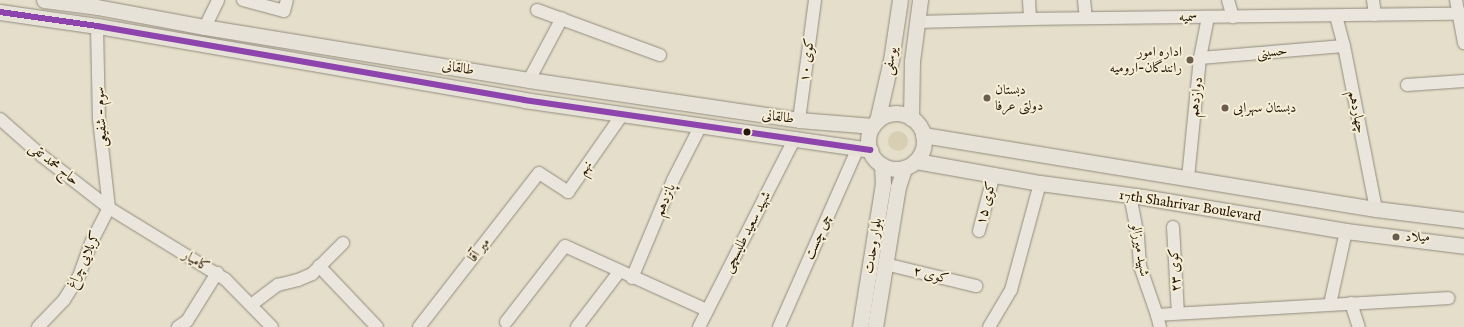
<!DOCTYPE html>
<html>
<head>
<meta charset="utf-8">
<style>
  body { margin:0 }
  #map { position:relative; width:1464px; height:327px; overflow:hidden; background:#e5deca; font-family:"IM FELL English",Amiri,serif }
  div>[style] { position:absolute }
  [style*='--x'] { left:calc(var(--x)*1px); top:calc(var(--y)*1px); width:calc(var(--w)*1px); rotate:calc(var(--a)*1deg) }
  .green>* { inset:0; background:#d8ceb3 }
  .round { border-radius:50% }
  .roads { filter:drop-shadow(0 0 1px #918c7f) drop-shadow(0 0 1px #918c7f) }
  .minor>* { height:12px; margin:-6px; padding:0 6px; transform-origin:6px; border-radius:6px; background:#eae6dd }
  .major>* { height:15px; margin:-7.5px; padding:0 7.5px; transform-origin:7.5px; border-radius:7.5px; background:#e7e2d7 }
  .major>.ring { margin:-7.5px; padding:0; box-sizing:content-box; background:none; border:15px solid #e7e2d7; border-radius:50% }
  .bus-1>* { height:6px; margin:-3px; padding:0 3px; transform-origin:3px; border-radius:3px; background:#8e44ad }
  .dots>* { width:11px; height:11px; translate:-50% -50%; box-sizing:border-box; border:2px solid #f6edd5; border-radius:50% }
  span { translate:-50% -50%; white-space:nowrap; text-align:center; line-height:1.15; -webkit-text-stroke:4px #f6edd5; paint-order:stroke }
  .street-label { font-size:14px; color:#24170b }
  .poi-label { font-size:14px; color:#24170b }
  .right { translate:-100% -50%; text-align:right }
  .left { translate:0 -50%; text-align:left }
</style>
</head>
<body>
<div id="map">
  <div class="green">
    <div class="round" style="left:888px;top:131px;width:20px;height:20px"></div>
  </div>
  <div class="roads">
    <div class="minor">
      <div style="--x:243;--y:0;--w:42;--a:15"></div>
      <div style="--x:284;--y:11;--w:11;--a:-75"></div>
      <div style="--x:1029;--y:0;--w:19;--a:87"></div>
      <div style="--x:1084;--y:0;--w:18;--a:84"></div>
      <div style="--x:1228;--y:0;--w:18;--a:74"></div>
      <div style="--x:1373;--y:0;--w:15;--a:82"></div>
      <div style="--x:1456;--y:0;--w:44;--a:79.5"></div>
      <div style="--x:537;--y:10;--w:131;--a:20.1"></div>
      <div style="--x:1336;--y:16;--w:31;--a:75"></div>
      <div style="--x:1344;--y:46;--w:166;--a:78.9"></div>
      <div style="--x:917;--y:22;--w:113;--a:-1.5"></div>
      <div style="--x:1030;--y:19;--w:434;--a:-0.7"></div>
      <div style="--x:97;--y:26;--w:93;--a:88.8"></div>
      <div style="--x:99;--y:119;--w:90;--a:83.6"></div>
      <div style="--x:205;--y:27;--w:30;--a:-64"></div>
      <div style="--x:1200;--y:58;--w:144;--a:-4.8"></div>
      <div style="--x:529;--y:80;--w:70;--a:-62"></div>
      <div style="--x:1407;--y:85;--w:57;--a:-4"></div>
      <div style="--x:0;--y:119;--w:56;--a:41.4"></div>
      <div style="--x:42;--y:156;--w:85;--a:37.8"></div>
      <div style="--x:109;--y:208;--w:136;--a:31.5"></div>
      <div style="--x:225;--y:279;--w:67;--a:45.6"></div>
      <div style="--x:799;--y:120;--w:121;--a:-82.4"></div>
      <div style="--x:1188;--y:178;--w:121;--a:-84.3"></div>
      <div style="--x:1200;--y:58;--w:42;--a:-79"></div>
      <div style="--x:1130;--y:195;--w:43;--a:79.2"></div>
      <div style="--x:1138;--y:237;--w:29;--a:86"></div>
      <div style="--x:1140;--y:266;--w:52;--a:70.9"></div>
      <div style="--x:1157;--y:315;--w:12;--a:76"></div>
      <div style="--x:1173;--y:227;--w:86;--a:86.7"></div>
      <div style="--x:979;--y:231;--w:59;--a:-75.3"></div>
      <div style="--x:885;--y:264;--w:94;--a:13.6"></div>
      <div style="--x:319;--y:266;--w:84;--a:46.4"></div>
      <div style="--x:632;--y:278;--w:106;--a:-67.3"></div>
      <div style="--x:673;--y:180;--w:62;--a:-63"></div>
      <div style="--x:1351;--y:303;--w:25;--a:72"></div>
      <div style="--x:1330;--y:304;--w:75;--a:-77.6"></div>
      <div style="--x:251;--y:305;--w:34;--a:-37"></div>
      <div style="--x:278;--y:285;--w:21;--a:-14"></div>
      <div style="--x:298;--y:280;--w:15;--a:-23"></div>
      <div style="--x:312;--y:274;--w:44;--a:-45"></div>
      <div style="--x:1157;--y:315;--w:292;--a:-3.3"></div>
      <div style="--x:506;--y:322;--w:96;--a:-52.2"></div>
      <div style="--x:565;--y:246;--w:156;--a:24.3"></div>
      <div style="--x:38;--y:327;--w:37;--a:-46"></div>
      <div style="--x:64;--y:300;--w:28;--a:-58"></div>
      <div style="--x:79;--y:276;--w:35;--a:-70"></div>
      <div style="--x:91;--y:243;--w:39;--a:-63"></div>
      <div style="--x:178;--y:327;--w:11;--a:-34"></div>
      <div style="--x:187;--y:321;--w:57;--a:-58"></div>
      <div style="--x:419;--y:327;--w:195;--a:-52.1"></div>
      <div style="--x:539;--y:173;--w:35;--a:33"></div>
      <div style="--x:568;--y:192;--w:94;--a:-55"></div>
      <div style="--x:577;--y:327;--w:69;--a:-52.6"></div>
      <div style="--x:699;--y:327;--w:212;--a:-63.1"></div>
      <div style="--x:779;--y:327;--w:196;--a:-66.2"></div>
      <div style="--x:989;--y:327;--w:43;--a:-59.3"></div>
      <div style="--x:1011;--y:290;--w:111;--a:-74.8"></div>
    </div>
    <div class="major">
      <div style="--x:44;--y:0;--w:53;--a:7.5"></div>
      <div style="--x:97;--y:7;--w:110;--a:10.5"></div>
      <div style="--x:205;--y:27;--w:328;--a:9.3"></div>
      <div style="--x:529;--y:80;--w:273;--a:8.4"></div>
      <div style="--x:799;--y:120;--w:74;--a:4.6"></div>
      <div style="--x:0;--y:12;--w:98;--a:8.2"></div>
      <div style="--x:97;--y:26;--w:433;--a:9.8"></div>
      <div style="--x:524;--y:100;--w:350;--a:8.2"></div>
      <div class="ring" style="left:868px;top:113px;width:41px;height:41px"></div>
      <div style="--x:911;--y:118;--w:57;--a:-89"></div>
      <div style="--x:912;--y:61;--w:62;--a:-82.5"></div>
      <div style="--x:877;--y:121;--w:63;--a:-77.1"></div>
      <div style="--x:891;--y:60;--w:61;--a:-81.5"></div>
      <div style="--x:923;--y:135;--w:459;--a:9.3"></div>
      <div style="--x:1376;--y:209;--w:89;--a:7.1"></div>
      <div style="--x:916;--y:161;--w:126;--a:10.1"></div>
      <div style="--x:1040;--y:183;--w:104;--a:7.7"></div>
      <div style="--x:1143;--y:197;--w:206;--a:9.5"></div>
      <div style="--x:1346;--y:231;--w:119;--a:7.2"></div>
      <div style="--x:860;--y:327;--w:145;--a:-80.9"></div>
      <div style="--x:883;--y:184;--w:19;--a:-93"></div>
      <div style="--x:875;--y:327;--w:142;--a:-80.7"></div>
      <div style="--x:898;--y:187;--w:20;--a:-72"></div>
    </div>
  </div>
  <div class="bus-1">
    <div style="--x:0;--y:12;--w:98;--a:8.2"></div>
    <div style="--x:97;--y:26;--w:433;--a:9.8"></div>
    <div style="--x:524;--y:100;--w:350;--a:8.2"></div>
  </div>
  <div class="dots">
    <div style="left:1190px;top:60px;background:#685d4e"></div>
    <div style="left:987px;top:98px;background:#685d4e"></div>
    <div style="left:1225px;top:108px;background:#685d4e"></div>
    <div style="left:747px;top:132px;background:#24170b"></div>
    <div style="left:1396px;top:237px;background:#685d4e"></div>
  </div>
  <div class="street-label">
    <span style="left:1188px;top:17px;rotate:-1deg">سمیه</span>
    <span style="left:1272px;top:52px;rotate:-5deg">حسینی</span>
    <span style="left:807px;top:60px;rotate:-83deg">کوی ۱۰</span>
    <span style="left:890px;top:61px;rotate:-79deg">یوسفی</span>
    <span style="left:458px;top:68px;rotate:9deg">طالقانی</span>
    <span style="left:1196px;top:97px;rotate:-84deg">دوازدهم</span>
    <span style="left:1357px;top:112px;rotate:79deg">چهاردهم</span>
    <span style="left:101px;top:117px;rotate:-93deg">سوم - شفیعی</span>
    <span style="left:778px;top:117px;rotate:8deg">طالقانی</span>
    <span style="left:54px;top:164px;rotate:39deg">حاج محمد تقی</span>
    <span style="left:585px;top:168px;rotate:-55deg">نهم</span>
    <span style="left:665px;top:200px;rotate:-67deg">پانزدهم</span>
    <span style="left:986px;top:203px;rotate:-76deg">کوی ۱۵</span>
    <span style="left:1190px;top:206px;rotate:9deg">17th Shahrivar Boulevard</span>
    <span style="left:747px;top:232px;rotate:-63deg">شهید سعید طلیسچی</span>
    <span style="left:818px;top:237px;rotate:-66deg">چی چست</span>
    <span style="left:873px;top:246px;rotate:-81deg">بلوار وحدت</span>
    <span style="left:479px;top:250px;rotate:-52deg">میر آقا</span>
    <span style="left:1140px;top:250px;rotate:80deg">شهید میرزالو</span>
    <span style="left:84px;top:260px;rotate:-65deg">کربلایی چراغ</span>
    <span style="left:196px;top:261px;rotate:31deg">کامیار</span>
    <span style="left:1175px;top:270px;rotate:-93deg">کوی ۲۳</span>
    <span style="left:931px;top:275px;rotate:14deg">کوی ۲</span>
  </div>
  <div class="poi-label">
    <span class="right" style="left:1182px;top:60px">اداره امور<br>رانندگان-ارومیه</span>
    <span class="left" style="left:995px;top:98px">دبستان<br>دولتی عرفا</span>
    <span class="left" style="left:1233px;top:108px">دبستان سهرابی</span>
    <span class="left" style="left:1405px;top:237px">میلاد</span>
  </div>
</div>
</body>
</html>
